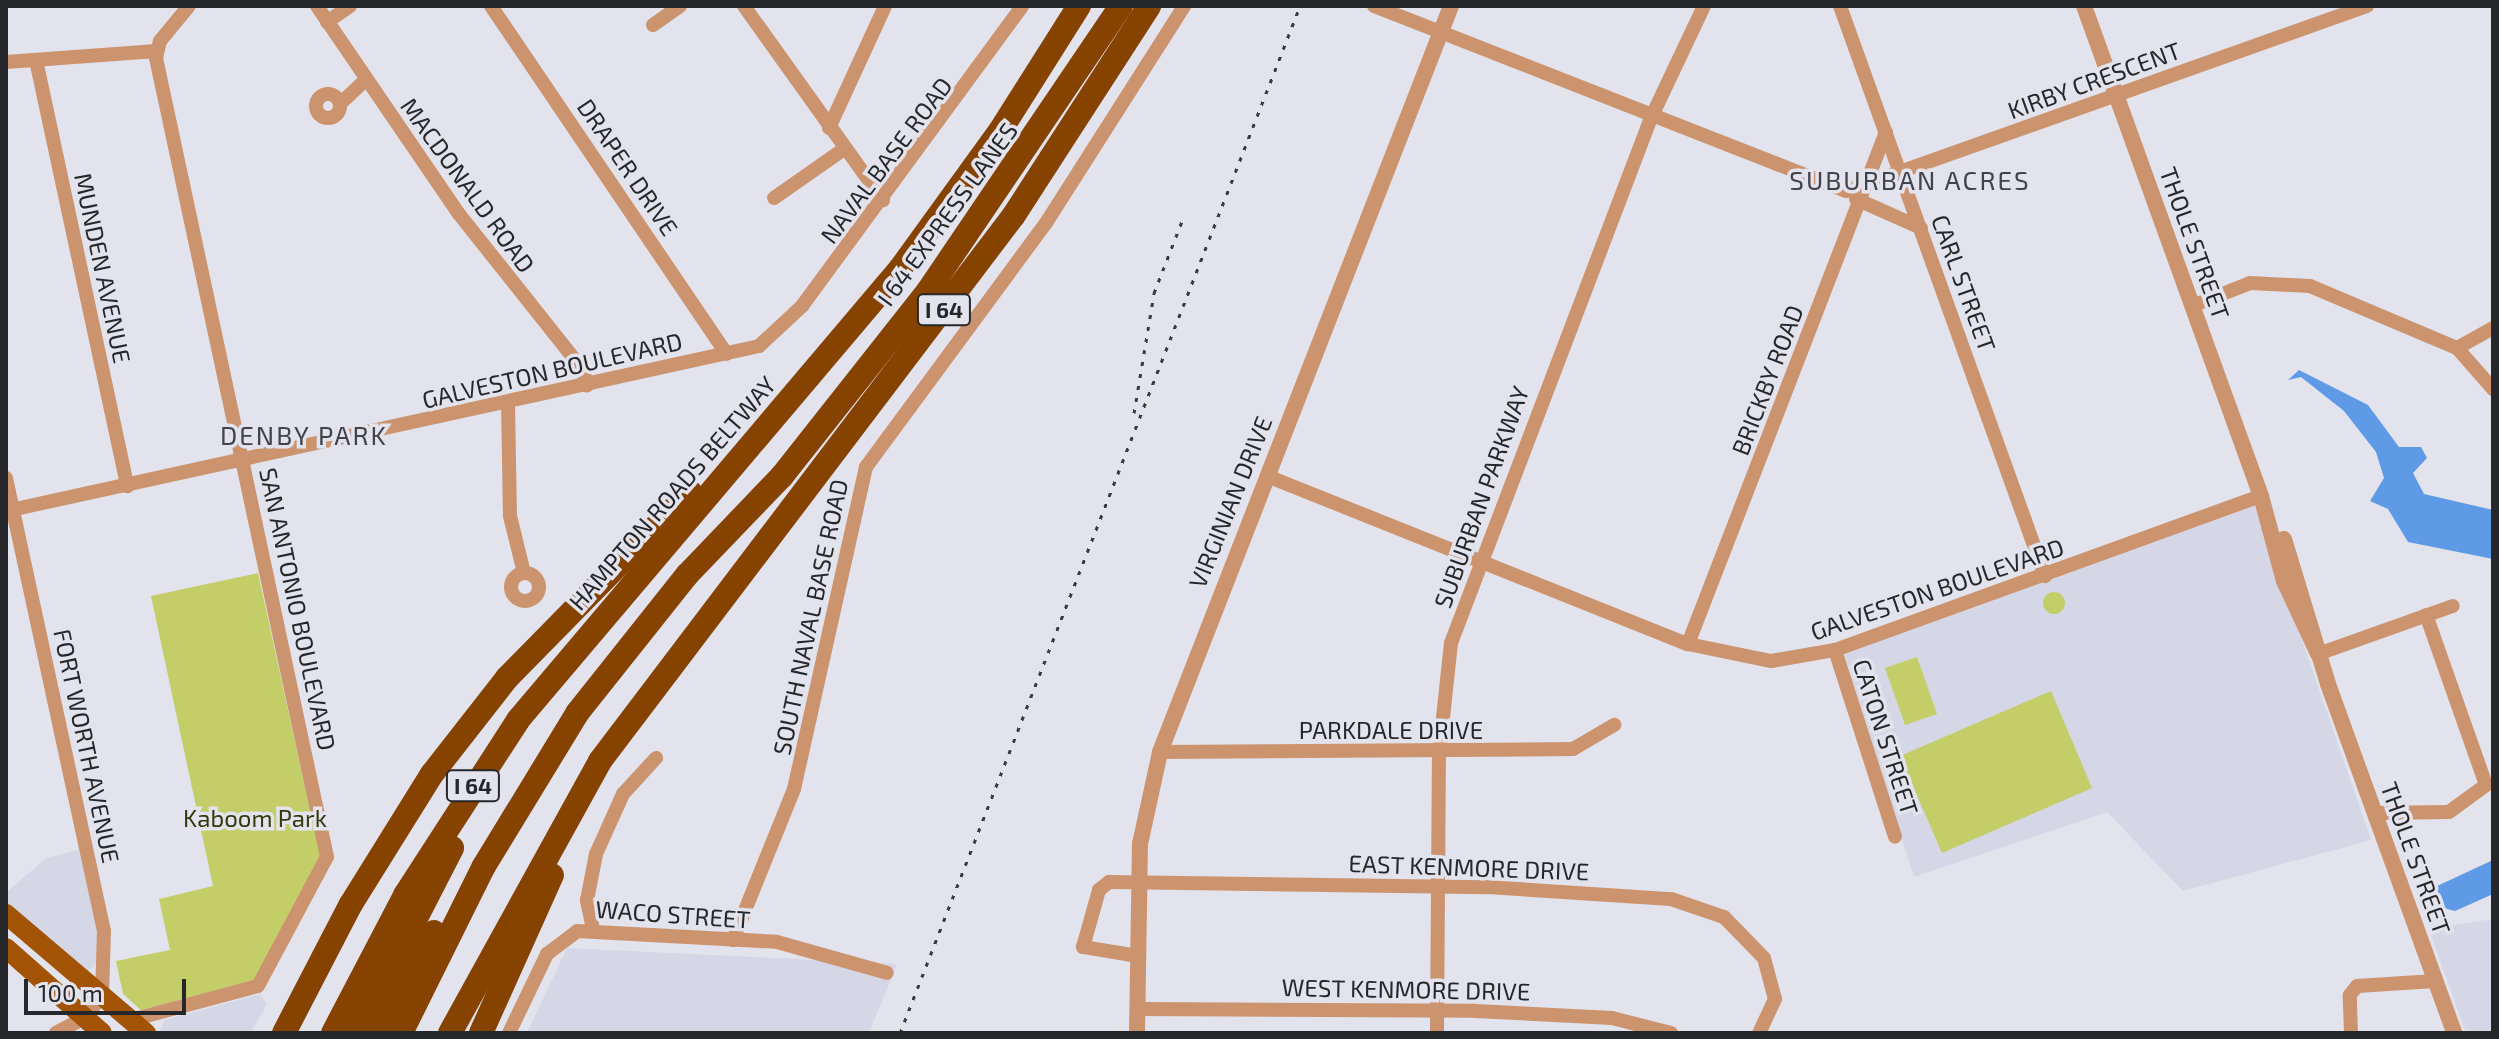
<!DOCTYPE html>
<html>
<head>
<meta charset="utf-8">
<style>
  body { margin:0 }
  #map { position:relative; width:2499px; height:1039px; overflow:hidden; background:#e2e3ec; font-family:"Exo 2",sans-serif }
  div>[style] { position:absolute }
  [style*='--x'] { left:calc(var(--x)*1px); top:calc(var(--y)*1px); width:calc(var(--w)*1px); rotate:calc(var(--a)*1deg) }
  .built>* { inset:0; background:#d5d6e6 }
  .green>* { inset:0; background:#c3ce69 }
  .round { border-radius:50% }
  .water>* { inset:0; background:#5f9ae6 }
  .minor>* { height:14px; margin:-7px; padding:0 7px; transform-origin:7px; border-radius:7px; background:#cc946e }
  .minor>.ring { margin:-7px; padding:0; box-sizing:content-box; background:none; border:14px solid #cc946e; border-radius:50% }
  .tertiary>* { height:16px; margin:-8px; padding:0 8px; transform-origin:8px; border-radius:8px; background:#cc946e }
  .primary>* { height:20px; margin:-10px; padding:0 10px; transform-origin:10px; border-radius:10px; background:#a25304 }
  .motorway>* { height:24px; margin:-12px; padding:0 12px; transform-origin:12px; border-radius:12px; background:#864300 }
  .rail>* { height:3px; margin-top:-1.5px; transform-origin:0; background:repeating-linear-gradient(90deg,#393a3e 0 4px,transparent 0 12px) }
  span { translate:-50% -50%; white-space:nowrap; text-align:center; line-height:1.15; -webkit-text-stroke:7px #e2e3ec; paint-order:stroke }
  .shield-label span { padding:2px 6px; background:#e2e3ec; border:2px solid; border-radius:6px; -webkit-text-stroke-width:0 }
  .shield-label { font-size:22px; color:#26272a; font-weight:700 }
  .street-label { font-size:24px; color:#26272a }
  .park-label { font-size:24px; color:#34380c }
  .neighbourhood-label { font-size:26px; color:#42434a; letter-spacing:2px }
  .frame { position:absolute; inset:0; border:8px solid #26272a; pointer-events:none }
  .scale { position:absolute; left:24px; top:979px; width:162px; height:36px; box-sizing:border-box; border:4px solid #26272a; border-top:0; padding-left:10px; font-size:24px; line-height:28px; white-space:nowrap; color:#26272a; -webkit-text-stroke:6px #e2e3ec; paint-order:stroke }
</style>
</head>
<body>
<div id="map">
  <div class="built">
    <div style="clip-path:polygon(2255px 504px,2371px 840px,2183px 891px,2107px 812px,1914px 877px,1844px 652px)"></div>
    <div style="clip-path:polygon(79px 850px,102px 955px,89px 971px,6px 903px,6px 893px,46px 858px)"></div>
    <div style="clip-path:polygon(2493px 919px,2493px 1033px,2466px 1033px,2429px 929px)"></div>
    <div style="clip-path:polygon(567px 948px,897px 964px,869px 1033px,527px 1033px)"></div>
    <div style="clip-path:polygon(260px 994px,267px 1004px,251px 1033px,159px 1033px,165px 1020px)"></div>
  </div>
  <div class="green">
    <div style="clip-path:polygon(258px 573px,320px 856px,258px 979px,141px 1010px,123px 994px,116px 961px,170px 950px,159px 899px,213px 886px,151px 596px)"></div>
    <div class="round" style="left:2043px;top:592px;width:22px;height:22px"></div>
    <div style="clip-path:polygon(1917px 657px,1937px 714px,1905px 725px,1885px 668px)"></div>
    <div style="clip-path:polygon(2051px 691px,2092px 788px,1942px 853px,1900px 756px)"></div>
  </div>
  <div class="water">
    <div style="clip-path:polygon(2299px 370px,2368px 405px,2399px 447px,2421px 447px,2427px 458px,2413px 473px,2424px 494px,2493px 510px,2493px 559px,2408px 542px,2388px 509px,2370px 501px,2384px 478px,2376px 452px,2344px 411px,2301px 377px,2288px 380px)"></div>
    <div style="clip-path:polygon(2493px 860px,2493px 894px,2455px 911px,2428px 904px,2435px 887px)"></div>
  </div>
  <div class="minor">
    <div style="--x:317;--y:6;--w:252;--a:55.7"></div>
    <div style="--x:459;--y:214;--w:199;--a:51.5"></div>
    <div style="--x:583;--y:370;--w:16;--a:76"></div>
    <div style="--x:491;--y:6;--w:420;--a:55.9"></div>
    <div style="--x:744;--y:6;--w:239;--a:54.4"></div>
    <div style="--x:1374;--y:6;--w:507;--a:21.4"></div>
    <div style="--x:1846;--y:191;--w:553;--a:-19.55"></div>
    <div style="--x:1840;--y:6;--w:606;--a:70.22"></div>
    <div style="--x:327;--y:22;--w:28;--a:-35"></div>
    <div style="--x:653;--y:25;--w:33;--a:-35"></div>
    <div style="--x:36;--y:60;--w:436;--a:77.9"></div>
    <div style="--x:6;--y:62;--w:151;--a:-4.2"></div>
    <div class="ring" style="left:316px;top:94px;width:10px;height:10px"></div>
    <div style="--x:342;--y:102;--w:33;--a:-43"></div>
    <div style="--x:829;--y:128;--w:134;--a:-65.3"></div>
    <div style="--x:774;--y:198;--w:85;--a:-35"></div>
    <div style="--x:1856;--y:199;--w:71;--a:24"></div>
    <div style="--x:2192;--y:306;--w:62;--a:-21.6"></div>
    <div style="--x:2250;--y:283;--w:60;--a:2.9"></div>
    <div style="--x:2310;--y:286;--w:160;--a:22.9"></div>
    <div style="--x:2457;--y:348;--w:55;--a:48.7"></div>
    <div style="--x:2457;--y:348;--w:41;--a:-29.1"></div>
    <div style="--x:508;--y:403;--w:113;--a:89"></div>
    <div style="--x:510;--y:516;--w:55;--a:76.2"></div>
    <div style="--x:1267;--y:476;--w:453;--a:21.8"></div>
    <div style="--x:1688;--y:644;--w:85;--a:11.6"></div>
    <div style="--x:1771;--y:661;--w:65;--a:-9.8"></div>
    <div style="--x:1835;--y:650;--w:453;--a:-19.9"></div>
    <div style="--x:6;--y:478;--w:463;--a:77.8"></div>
    <div style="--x:104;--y:931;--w:65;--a:91.8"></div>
    <div style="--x:102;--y:996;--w:28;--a:129"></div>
    <div style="--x:84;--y:1018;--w:32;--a:152"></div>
    <div style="--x:6;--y:511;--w:771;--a:-12.36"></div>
    <div style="--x:759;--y:346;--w:59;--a:-42.9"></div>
    <div style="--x:802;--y:306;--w:372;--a:-53.7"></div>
    <div class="ring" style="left:511px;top:573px;width:14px;height:14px"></div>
    <div style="--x:1688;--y:644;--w:549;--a:-68.86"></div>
    <div style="--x:1835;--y:650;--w:196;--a:72.2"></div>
    <div style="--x:2318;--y:654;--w:143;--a:-19.6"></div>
    <div style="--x:1160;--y:752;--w:413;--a:-0.4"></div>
    <div style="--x:1573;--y:749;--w:48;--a:-30.3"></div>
    <div style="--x:2375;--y:813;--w:74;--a:-0.8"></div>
    <div style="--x:2449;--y:812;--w:46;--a:-36.1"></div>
    <div style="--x:2486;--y:785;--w:180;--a:-109.4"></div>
    <div style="--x:593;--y:929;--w:30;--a:-102"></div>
    <div style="--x:587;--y:900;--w:47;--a:-78.9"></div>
    <div style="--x:596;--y:854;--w:66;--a:-65.8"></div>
    <div style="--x:623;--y:794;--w:49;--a:-47.5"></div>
    <div style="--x:733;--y:940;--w:163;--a:-68"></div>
    <div style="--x:794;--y:789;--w:330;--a:-77.4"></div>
    <div style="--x:866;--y:467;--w:303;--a:-53.6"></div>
    <div style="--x:1046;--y:223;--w:257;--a:-57.5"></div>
    <div style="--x:1138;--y:956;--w:56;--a:-170.7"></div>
    <div style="--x:1083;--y:947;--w:59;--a:-74.3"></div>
    <div style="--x:1099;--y:890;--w:13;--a:-39"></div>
    <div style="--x:1109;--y:882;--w:379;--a:0.8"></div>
    <div style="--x:1488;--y:887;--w:183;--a:3.8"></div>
    <div style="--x:1671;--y:899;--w:56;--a:18.8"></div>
    <div style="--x:1724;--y:917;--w:57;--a:45.7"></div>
    <div style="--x:1764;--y:958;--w:42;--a:75"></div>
    <div style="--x:1775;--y:999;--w:38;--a:115"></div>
    <div style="--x:1138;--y:1009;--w:337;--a:0.3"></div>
    <div style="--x:1475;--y:1011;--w:137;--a:2.9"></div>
    <div style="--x:1612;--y:1018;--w:61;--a:14.3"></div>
    <div style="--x:131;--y:1020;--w:131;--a:-15"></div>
    <div style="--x:258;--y:986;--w:146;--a:-61.9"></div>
    <div style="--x:327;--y:857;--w:817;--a:-102.08"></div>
    <div style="--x:156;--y:58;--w:17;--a:-77"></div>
    <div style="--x:160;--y:41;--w:45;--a:-50.4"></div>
    <div style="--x:509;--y:1033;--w:88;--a:-64.3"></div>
    <div style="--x:547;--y:954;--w:38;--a:-37"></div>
    <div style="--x:577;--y:931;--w:200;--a:3.1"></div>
    <div style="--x:777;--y:942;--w:114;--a:15.7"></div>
    <div style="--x:1437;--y:1033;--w:278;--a:-89.6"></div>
    <div style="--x:1439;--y:755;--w:113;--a:-83.9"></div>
    <div style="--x:1451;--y:643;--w:562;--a:-69.15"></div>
    <div style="--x:1651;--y:118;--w:124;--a:-64.7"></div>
    <div style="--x:2351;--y:1033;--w:38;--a:-92"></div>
    <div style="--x:2350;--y:995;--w:11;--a:-52"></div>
    <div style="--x:2357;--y:986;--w:78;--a:-3.7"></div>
  </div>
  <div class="tertiary">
    <div style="--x:2084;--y:6;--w:521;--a:70.14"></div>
    <div style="--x:2261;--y:496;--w:88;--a:74.9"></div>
    <div style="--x:2284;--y:581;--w:81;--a:65"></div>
    <div style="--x:2284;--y:539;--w:152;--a:73.1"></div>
    <div style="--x:2328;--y:684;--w:371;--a:70.1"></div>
    <div style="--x:1137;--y:1033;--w:189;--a:-89.1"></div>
    <div style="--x:1140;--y:844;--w:94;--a:-77.7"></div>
    <div style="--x:1160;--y:752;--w:801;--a:-68.69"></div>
  </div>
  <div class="primary">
    <div style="--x:6;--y:914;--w:184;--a:40.4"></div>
    <div style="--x:6;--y:948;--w:128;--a:41.5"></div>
  </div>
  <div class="motorway">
    <div style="--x:284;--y:1033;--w:145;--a:-62.6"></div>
    <div style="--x:351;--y:904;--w:153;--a:-58.1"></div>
    <div style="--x:432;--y:774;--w:122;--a:-52"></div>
    <div style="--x:507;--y:678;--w:261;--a:-45.5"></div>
    <div style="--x:333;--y:1033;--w:156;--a:-62.4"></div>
    <div style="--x:405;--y:895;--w:208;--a:-57.1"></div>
    <div style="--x:518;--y:720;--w:591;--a:-49.74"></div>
    <div style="--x:900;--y:269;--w:170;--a:-54.1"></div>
    <div style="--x:1000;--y:131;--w:148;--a:-57.7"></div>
    <div style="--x:357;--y:1033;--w:208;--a:-62.8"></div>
    <div style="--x:381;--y:1033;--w:114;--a:-62.3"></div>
    <div style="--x:401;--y:1033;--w:186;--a:-63.6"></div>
    <div style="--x:484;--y:866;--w:180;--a:-58.6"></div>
    <div style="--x:578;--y:712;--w:175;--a:-51.5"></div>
    <div style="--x:687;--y:575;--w:137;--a:-46.2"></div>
    <div style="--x:782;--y:476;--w:236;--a:-51.7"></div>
    <div style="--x:928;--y:291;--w:344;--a:-55.9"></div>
    <div style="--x:450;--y:1033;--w:311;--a:-61.1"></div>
    <div style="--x:600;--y:761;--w:685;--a:-52.83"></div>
    <div style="--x:1014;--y:215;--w:249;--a:-57.1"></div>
    <div style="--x:481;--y:1033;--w:173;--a:-65.8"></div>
  </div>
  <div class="rail">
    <div style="--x:1134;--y:413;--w:122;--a:-80.5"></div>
    <div style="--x:1154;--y:293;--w:83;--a:-68.7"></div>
    <div style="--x:900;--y:1033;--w:1102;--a:-68.72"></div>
  </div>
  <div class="shield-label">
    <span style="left:944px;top:310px">I 64</span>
    <span style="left:473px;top:786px">I 64</span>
  </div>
  <div class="street-label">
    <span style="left:2094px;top:80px;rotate:-20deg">KIRBY CRESCENT</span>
    <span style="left:886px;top:160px;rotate:-53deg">NAVAL BASE ROAD</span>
    <span style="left:628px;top:167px;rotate:56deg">DRAPER DRIVE</span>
    <span style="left:468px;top:185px;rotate:54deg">MACDONALD ROAD</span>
    <span style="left:947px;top:214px;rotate:-54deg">I 64 EXPRESS LANES</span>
    <span style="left:2195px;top:243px;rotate:70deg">THOLE STREET</span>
    <span style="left:103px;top:268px;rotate:78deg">MUNDEN AVENUE</span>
    <span style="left:1964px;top:283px;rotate:70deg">CARL STREET</span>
    <span style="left:552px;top:370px;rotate:-13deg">GALVESTON BOULEVARD</span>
    <span style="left:1767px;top:380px;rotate:-69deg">BRICKBY ROAD</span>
    <span style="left:672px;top:493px;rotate:-49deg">HAMPTON ROADS BELTWAY</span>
    <span style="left:1481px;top:497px;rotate:-70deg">SUBURBAN PARKWAY</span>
    <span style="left:1230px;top:502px;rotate:-68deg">VIRGINIAN DRIVE</span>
    <span style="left:1937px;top:589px;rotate:-19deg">GALVESTON BOULEVARD</span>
    <span style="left:298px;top:609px;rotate:78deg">SAN ANTONIO BOULEVARD</span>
    <span style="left:810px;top:617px;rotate:-78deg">SOUTH NAVAL BASE ROAD</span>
    <span style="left:1391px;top:730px">PARKDALE DRIVE</span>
    <span style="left:1886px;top:737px;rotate:72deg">CATON STREET</span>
    <span style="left:87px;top:746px;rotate:78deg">FORT WORTH AVENUE</span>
    <span style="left:2416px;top:858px;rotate:70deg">THOLE STREET</span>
    <span style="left:1469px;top:867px;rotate:2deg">EAST KENMORE DRIVE</span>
    <span style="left:673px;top:914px;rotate:4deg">WACO STREET</span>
    <span style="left:1406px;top:989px;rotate:1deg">WEST KENMORE DRIVE</span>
  </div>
  <div class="park-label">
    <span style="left:255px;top:818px">Kaboom Park</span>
  </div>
  <div class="neighbourhood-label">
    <span style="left:1910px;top:180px">SUBURBAN ACRES</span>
    <span style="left:304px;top:435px">DENBY PARK</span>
  </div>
  <div class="frame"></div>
  <div class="scale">100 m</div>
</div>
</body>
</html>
